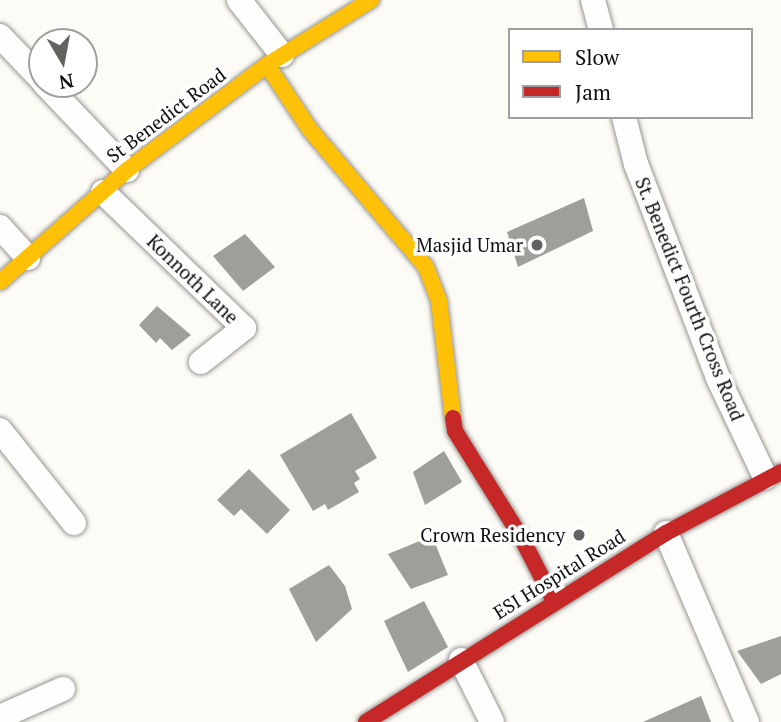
<!DOCTYPE html>
<html>
<head>
<meta charset="utf-8">
<style>
  body { margin:0 }
  #map { position:relative; width:781px; height:722px; overflow:hidden; background:#fcfbf5; font-family:"PT Serif",serif }
  div>[style] { position:absolute }
  [style*='--x'] { left:calc(var(--x)*1px); top:calc(var(--y)*1px); width:calc(var(--w)*1px); rotate:calc(var(--a)*1deg) }
  .building>* { inset:0; background:#a09e9a }
  .roads { filter:drop-shadow(0 0 2px #969593) drop-shadow(0 0 2px #969593) }
  .street>* { height:24px; margin:-12px; padding:0 12px; transform-origin:12px; border-radius:12px; background:#fffefe }
  .slow>* { height:16px; margin:-8px; padding:0 8px; transform-origin:8px; border-radius:8px; background:#ffc107 }
  .jam>* { height:16px; margin:-8px; padding:0 8px; transform-origin:8px; border-radius:8px; background:#c62828 }
  .dots>* { width:19px; height:19px; translate:-50% -50%; box-sizing:border-box; border:4px solid #fff; border-radius:50% }
  span { translate:-50% -50%; white-space:nowrap; text-align:center; line-height:1.15; -webkit-text-stroke:7px #fff; paint-order:stroke }
  .street-label { font-size:19px; color:#0f0f0f }
  .poi-label { font-size:19px; color:#0f0f0f }
  .right { translate:-100% -50%; text-align:right }
  .legend { position:absolute; left:508px; top:28px; width:245px; height:91px; box-sizing:border-box; background:#fff; border:2px solid #9f9f9f; margin:0; padding:9px 12px; list-style:none; font-size:21px; color:#0f0f0f }
  .legend li { display:flex; align-items:center; gap:14px; height:35px }
  .legend b { width:35px; border:2px solid #9f9f9f }
  .north { position:absolute; left:28px; top:28px; width:70px; height:70px; box-sizing:border-box; background:#fff; border:2px solid #9f9f9f; border-radius:50%; rotate:170deg; font-size:19px; font-weight:700; line-height:28px; text-align:center; color:#0f0f0f }
  .north::after { content:''; display:block; margin:auto; width:24px; height:32px; background:#626260; clip-path:polygon(50% 0,100% 100%,50% 72%,0 100%) }
</style>
</head>
<body>
<div id="map">
  <div class="building">
    <div style="clip-path:polygon(584px 198px,593px 231px,518px 267px,507px 232px)"></div>
    <div style="clip-path:polygon(245px 234px,275px 267px,243px 291px,213px 256px)"></div>
    <div style="clip-path:polygon(157px 306px,191px 335px,172px 350px,160px 338px,156px 343px,139px 325px)"></div>
    <div style="clip-path:polygon(351px 413px,377px 458px,355px 471px,360px 479px,354px 483px,359px 492px,328px 510px,325px 504px,313px 511px,280px 455px)"></div>
    <div style="clip-path:polygon(444px 451px,462px 482px,425px 505px,413px 472px)"></div>
    <div style="clip-path:polygon(249px 469px,290px 510px,267px 534px,241px 509px,234px 516px,217px 500px)"></div>
    <div style="clip-path:polygon(432px 536px,448px 575px,411px 589px,388px 554px)"></div>
    <div style="clip-path:polygon(329px 565px,345px 586px,352px 609px,316px 642px,289px 589px)"></div>
    <div style="clip-path:polygon(424px 601px,448px 647px,408px 672px,384px 621px)"></div>
    <div style="clip-path:polygon(781px 636px,781px 674px,761px 684px,737px 651px)"></div>
    <div style="clip-path:polygon(701px 696px,711px 722px,643px 722px)"></div>
  </div>
  <div class="roads">
    <div class="street">
      <div style="--x:239;--y:0;--w:70;--a:52"></div>
      <div style="--x:593;--y:0;--w:31;--a:75"></div>
      <div style="--x:0;--y:36;--w:61;--a:46.3"></div>
      <div style="--x:45;--y:84;--w:119;--a:46.4"></div>
      <div style="--x:624;--y:117;--w:49;--a:75.7"></div>
      <div style="--x:636;--y:164;--w:229;--a:69"></div>
      <div style="--x:718;--y:378;--w:110;--a:64.6"></div>
      <div style="--x:103;--y:192;--w:196;--a:44"></div>
      <div style="--x:244;--y:328;--w:55;--a:141.7"></div>
      <div style="--x:0;--y:227;--w:42;--a:47.9"></div>
      <div style="--x:0;--y:430;--w:119;--a:51.5"></div>
      <div style="--x:666;--y:533;--w:206;--a:66.8"></div>
      <div style="--x:461;--y:660;--w:69;--a:63.4"></div>
      <div style="--x:0;--y:717;--w:69;--a:-24"></div>
    </div>
    <div class="slow">
      <div style="--x:267;--y:65;--w:79;--a:56.3"></div>
      <div style="--x:311;--y:131;--w:178;--a:49.8"></div>
      <div style="--x:426;--y:267;--w:36;--a:69"></div>
      <div style="--x:439;--y:301;--w:118;--a:83.2"></div>
      <div style="--x:0;--y:282;--w:169;--a:-41.4"></div>
      <div style="--x:127;--y:170;--w:175;--a:-36.9"></div>
      <div style="--x:267;--y:65;--w:123;--a:-32"></div>
    </div>
    <div class="jam">
      <div style="--x:453;--y:418;--w:13;--a:81"></div>
      <div style="--x:455;--y:431;--w:125;--a:58.1"></div>
      <div style="--x:521;--y:537;--w:72;--a:62.7"></div>
      <div style="--x:366;--y:722;--w:355;--a:-32.2"></div>
      <div style="--x:666;--y:533;--w:130;--a:-27.9"></div>
    </div>
  </div>
  <div class="dots">
    <div style="left:537px;top:245px;background:#626260"></div>
    <div style="left:579px;top:535px;background:#626260"></div>
  </div>
  <div class="street-label">
    <span style="left:166px;top:115px;rotate:-37deg">St Benedict Road</span>
    <span style="left:193px;top:279px;rotate:44deg">Konnoth Lane</span>
    <span style="left:690px;top:299px;rotate:68deg">St. Benedict Fourth Cross Road</span>
    <span style="left:559px;top:574px;rotate:-32deg">ESI Hospital Road</span>
  </div>
  <div class="poi-label">
    <span class="right" style="left:523px;top:245px">Masjid Umar</span>
    <span class="right" style="left:565px;top:535px">Crown Residency</span>
  </div>
  <ul class="legend">
  <li><b style="height:9px;background:#ffc107"></b>Slow</li>
  <li><b style="height:9px;background:#c62828"></b>Jam</li>
  </ul>
  <div class="north">N</div>
</div>
</body>
</html>
